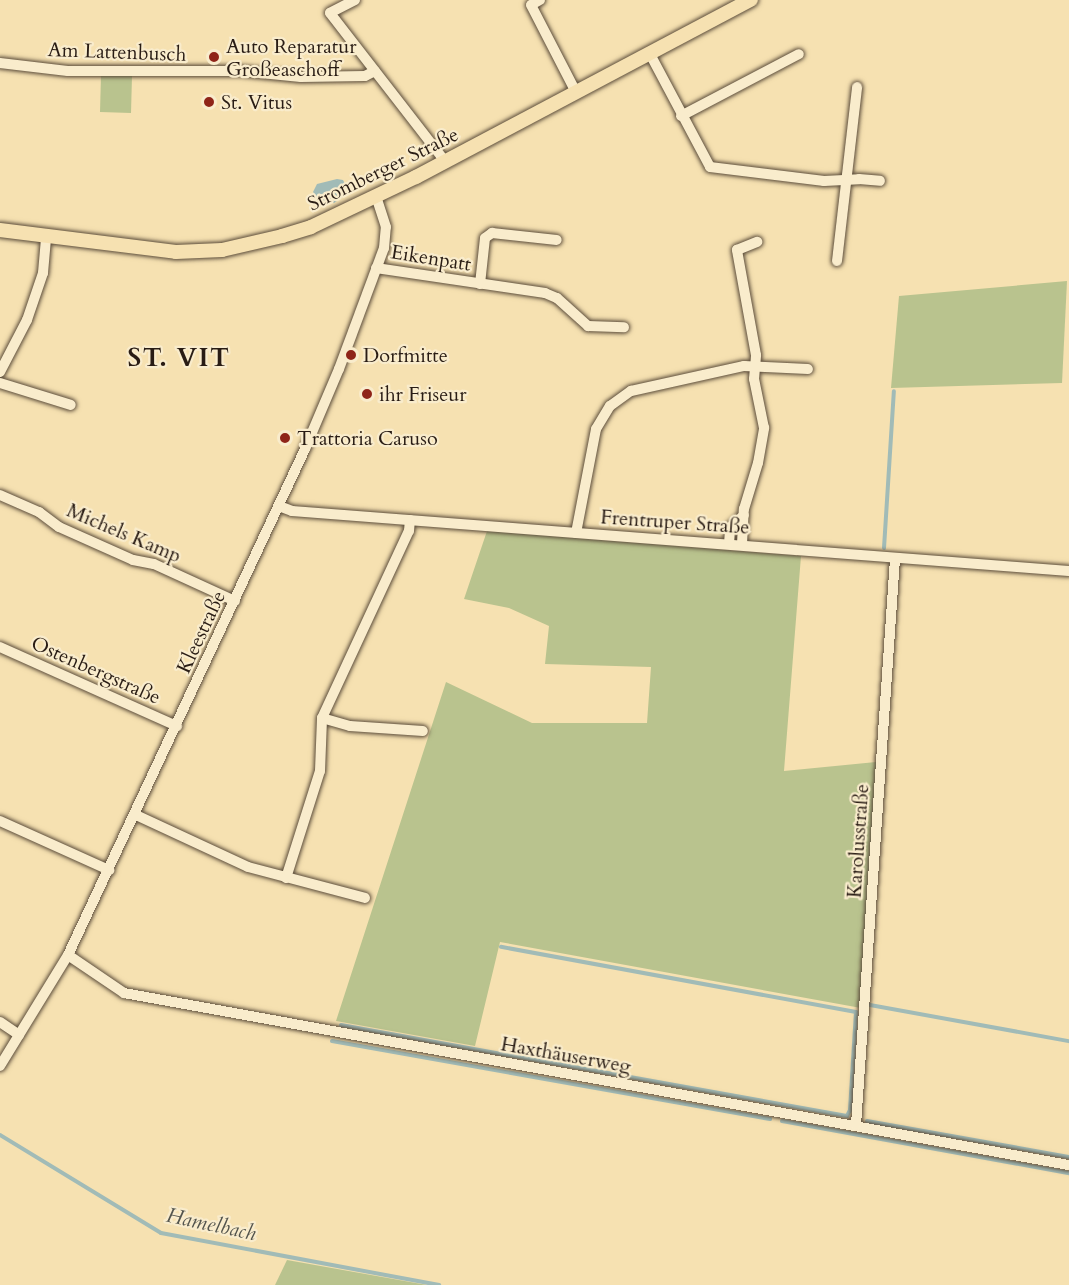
<!DOCTYPE html>
<html>
<head>
<meta charset="utf-8">
<style>
  body { margin:0 }
  #map { position:relative; width:1069px; height:1285px; overflow:hidden; background:#f6e1b1; font-family:Cardo,serif }
  div>[style] { position:absolute }
  [style*='--x'] { left:calc(var(--x)*1px); top:calc(var(--y)*1px); width:calc(var(--w)*1px); rotate:calc(var(--a)*1deg) }
  .green>* { inset:0; background:#b9c38e }
  .water>* { inset:0; background:#a1bbb7 }
  .stream>* { height:4px; margin:-2px; padding:0 2px; transform-origin:2px; border-radius:2px; background:#a1bbb7 }
  .roads { filter:drop-shadow(0 0 2px #5c4d3b) drop-shadow(0 0 2px #5c4d3b) }
  .minor>* { height:10px; margin:-5px; padding:0 5px; transform-origin:5px; border-radius:5px; background:#f9eccc }
  .major>* { height:14px; margin:-7px; padding:0 7px; transform-origin:7px; border-radius:7px; background:#f6e1b1 }
  .dots>* { width:16px; height:16px; translate:-50% -50%; box-sizing:border-box; border:3px solid #f9eccc; border-radius:50% }
  span { translate:-50% -50%; white-space:nowrap; text-align:center; line-height:1.15; -webkit-text-stroke:4.5px #f9eccc; paint-order:stroke }
  .poi-label { font-size:20px; color:#291c14 }
  .left { translate:0 -50%; text-align:left }
  .street-label { font-size:20px; color:#291c14 }
  .water-label { font-size:21px; color:#53544d; font-style:italic }
  .district-label { font-size:26px; color:#291c14; font-weight:700; letter-spacing:1.5px }
</style>
</head>
<body>
<div id="map">
  <div class="green">
    <div style="clip-path:polygon(101px 75px,132px 76px,131px 113px,100px 112px)"></div>
    <div style="clip-path:polygon(1067px 281px,1062px 383px,891px 388px,899px 296px)"></div>
    <div style="clip-path:polygon(487px 531px,801px 556px,784px 771px,876px 762px,861px 1008px,500px 942px,475px 1046px,336px 1021px,446px 682px,532px 723px,647px 723px,651px 667px,545px 664px,549px 626px,509px 608px,464px 599px)"></div>
    <div style="clip-path:polygon(287px 1260px,427px 1285px,275px 1285px)"></div>
  </div>
  <div class="water">
    <div style="clip-path:polygon(337px 179px,343px 180px,347px 188px,346px 195px,334px 203px,319px 203px,313px 192px,317px 184px)"></div>
  </div>
  <div class="stream">
    <div style="--x:884;--y:548;--w:157;--a:-86.4"></div>
    <div style="--x:870;--y:1005;--w:202;--a:10.3"></div>
    <div style="--x:341;--y:1025;--w:514;--a:10.2"></div>
    <div style="--x:847;--y:1116;--w:7;--a:-63"></div>
    <div style="--x:850;--y:1110;--w:98;--a:-86.5"></div>
    <div style="--x:856;--y:1012;--w:361;--a:-169.6"></div>
    <div style="--x:332;--y:1041;--w:445;--a:10.1"></div>
    <div style="--x:782;--y:1121;--w:292;--a:10.3"></div>
    <div style="--x:867;--y:1121;--w:205;--a:10.1"></div>
    <div style="--x:0;--y:1135;--w:188;--a:31.3"></div>
    <div style="--x:161;--y:1233;--w:283;--a:10.6"></div>
  </div>
  <div class="roads">
    <div class="minor">
      <div style="--x:355;--y:0;--w:28;--a:153"></div>
      <div style="--x:330;--y:13;--w:187;--a:52.2"></div>
      <div style="--x:540;--y:0;--w:10;--a:151"></div>
      <div style="--x:531;--y:5;--w:98;--a:62.7"></div>
      <div style="--x:650;--y:54;--w:128;--a:62"></div>
      <div style="--x:710;--y:167;--w:115;--a:7"></div>
      <div style="--x:824;--y:181;--w:35;--a:-3"></div>
      <div style="--x:859;--y:179;--w:21;--a:5"></div>
      <div style="--x:0;--y:63;--w:68;--a:6.7"></div>
      <div style="--x:68;--y:71;--w:173;--a:0"></div>
      <div style="--x:241;--y:71;--w:60;--a:5.7"></div>
      <div style="--x:301;--y:77;--w:64;--a:-0.9"></div>
      <div style="--x:365;--y:76;--w:11;--a:-27"></div>
      <div style="--x:681;--y:116;--w:133;--a:-27.7"></div>
      <div style="--x:837;--y:261;--w:175;--a:-83.4"></div>
      <div style="--x:376;--y:268;--w:171;--a:8.4"></div>
      <div style="--x:545;--y:293;--w:13;--a:23"></div>
      <div style="--x:557;--y:298;--w:42;--a:42.1"></div>
      <div style="--x:588;--y:326;--w:36;--a:2"></div>
      <div style="--x:480;--y:284;--w:46;--a:-83.8"></div>
      <div style="--x:485;--y:238;--w:9;--a:-36"></div>
      <div style="--x:492;--y:233;--w:65;--a:6.1"></div>
      <div style="--x:0;--y:372;--w:59;--a:-62.6"></div>
      <div style="--x:27;--y:320;--w:50;--a:-71.2"></div>
      <div style="--x:43;--y:273;--w:37;--a:-85"></div>
      <div style="--x:0;--y:383;--w:74;--a:17.2"></div>
      <div style="--x:0;--y:495;--w:43;--a:23.6"></div>
      <div style="--x:39;--y:512;--w:25;--a:37"></div>
      <div style="--x:59;--y:527;--w:81;--a:24"></div>
      <div style="--x:133;--y:560;--w:21;--a:11"></div>
      <div style="--x:154;--y:564;--w:89;--a:24.6"></div>
      <div style="--x:279;--y:506;--w:14;--a:21"></div>
      <div style="--x:292;--y:511;--w:779;--a:4.42"></div>
      <div style="--x:576;--y:533;--w:106;--a:-79.1"></div>
      <div style="--x:596;--y:429;--w:27;--a:-59"></div>
      <div style="--x:610;--y:406;--w:26;--a:-36"></div>
      <div style="--x:631;--y:391;--w:116;--a:-12.5"></div>
      <div style="--x:744;--y:366;--w:64;--a:2.7"></div>
      <div style="--x:729;--y:544;--w:16;--a:-86"></div>
      <div style="--x:730;--y:528;--w:19;--a:-43"></div>
      <div style="--x:742;--y:544;--w:35;--a:-87"></div>
      <div style="--x:744;--y:509;--w:48;--a:-73.1"></div>
      <div style="--x:758;--y:463;--w:36;--a:-80"></div>
      <div style="--x:764;--y:428;--w:50;--a:-101.5"></div>
      <div style="--x:754;--y:379;--w:24;--a:-85"></div>
      <div style="--x:756;--y:355;--w:107;--a:-100.3"></div>
      <div style="--x:737;--y:250;--w:22;--a:-22"></div>
      <div style="--x:0;--y:647;--w:194;--a:24.1"></div>
      <div style="--x:322;--y:718;--w:29;--a:16"></div>
      <div style="--x:350;--y:726;--w:73;--a:3.9"></div>
      <div style="--x:136;--y:815;--w:123;--a:24.9"></div>
      <div style="--x:248;--y:867;--w:121;--a:14.8"></div>
      <div style="--x:0;--y:821;--w:120;--a:24.2"></div>
      <div style="--x:286;--y:878;--w:112;--a:-72.4"></div>
      <div style="--x:320;--y:771;--w:53;--a:-87.8"></div>
      <div style="--x:322;--y:718;--w:206;--a:-65.1"></div>
      <div style="--x:409;--y:531;--w:11;--a:-85"></div>
      <div style="--x:68;--y:955;--w:68;--a:34.2"></div>
      <div style="--x:124;--y:993;--w:961;--a:10.32"></div>
      <div style="--x:0;--y:1022;--w:23;--a:34"></div>
      <div style="--x:0;--y:1066;--w:130;--a:-58.5"></div>
      <div style="--x:68;--y:955;--w:559;--a:-64.9"></div>
      <div style="--x:305;--y:449;--w:87;--a:-67"></div>
      <div style="--x:339;--y:369;--w:129;--a:-69.6"></div>
      <div style="--x:384;--y:248;--w:21;--a:-85"></div>
      <div style="--x:386;--y:227;--w:32;--a:-108"></div>
      <div style="--x:856;--y:1125;--w:567;--a:-86.06"></div>
    </div>
    <div class="major">
      <div style="--x:0;--y:230;--w:177;--a:7.1"></div>
      <div style="--x:176;--y:252;--w:46;--a:-2.5"></div>
      <div style="--x:222;--y:250;--w:62;--a:-13.1"></div>
      <div style="--x:282;--y:236;--w:30;--a:-17"></div>
      <div style="--x:311;--y:227;--w:116;--a:-25.5"></div>
      <div style="--x:416;--y:177;--w:379;--a:-27.9"></div>
    </div>
  </div>
  <div class="dots">
    <div style="left:214px;top:57px;background:#8f2418"></div>
    <div style="left:209px;top:102px;background:#8f2418"></div>
    <div style="left:351px;top:355px;background:#8f2418"></div>
    <div style="left:367px;top:394px;background:#8f2418"></div>
    <div style="left:285px;top:438px;background:#8f2418"></div>
  </div>
  <div class="poi-label">
    <span class="left" style="left:226px;top:58px">Auto Reparatur<br>Großeaschoff</span>
    <span class="left" style="left:221px;top:102px">St. Vitus</span>
    <span class="left" style="left:363px;top:355px">Dorfmitte</span>
    <span class="left" style="left:379px;top:394px">ihr Friseur</span>
    <span class="left" style="left:297px;top:438px">Trattoria Caruso</span>
  </div>
  <div class="street-label">
    <span style="left:117px;top:52px;rotate:2deg">Am Lattenbusch</span>
    <span style="left:383px;top:169px;rotate:-26deg">Stromberger Straße</span>
    <span style="left:431px;top:258px;rotate:9deg">Eikenpatt</span>
    <span style="left:675px;top:522px;rotate:4deg">Frentruper Straße</span>
    <span style="left:124px;top:533px;rotate:23deg">Michels Kamp</span>
    <span style="left:201px;top:632px;rotate:-65deg">Kleestraße</span>
    <span style="left:96px;top:670px;rotate:24deg">Ostenbergstraße</span>
    <span style="left:858px;top:841px;rotate:-86deg">Karolusstraße</span>
    <span style="left:566px;top:1055px;rotate:10deg">Haxthäuserweg</span>
  </div>
  <div class="water-label">
    <span style="left:211px;top:1225px;rotate:12deg">Hamelbach</span>
  </div>
  <div class="district-label">
    <span style="left:179px;top:358px">ST. VIT</span>
  </div>
</div>
</body>
</html>
